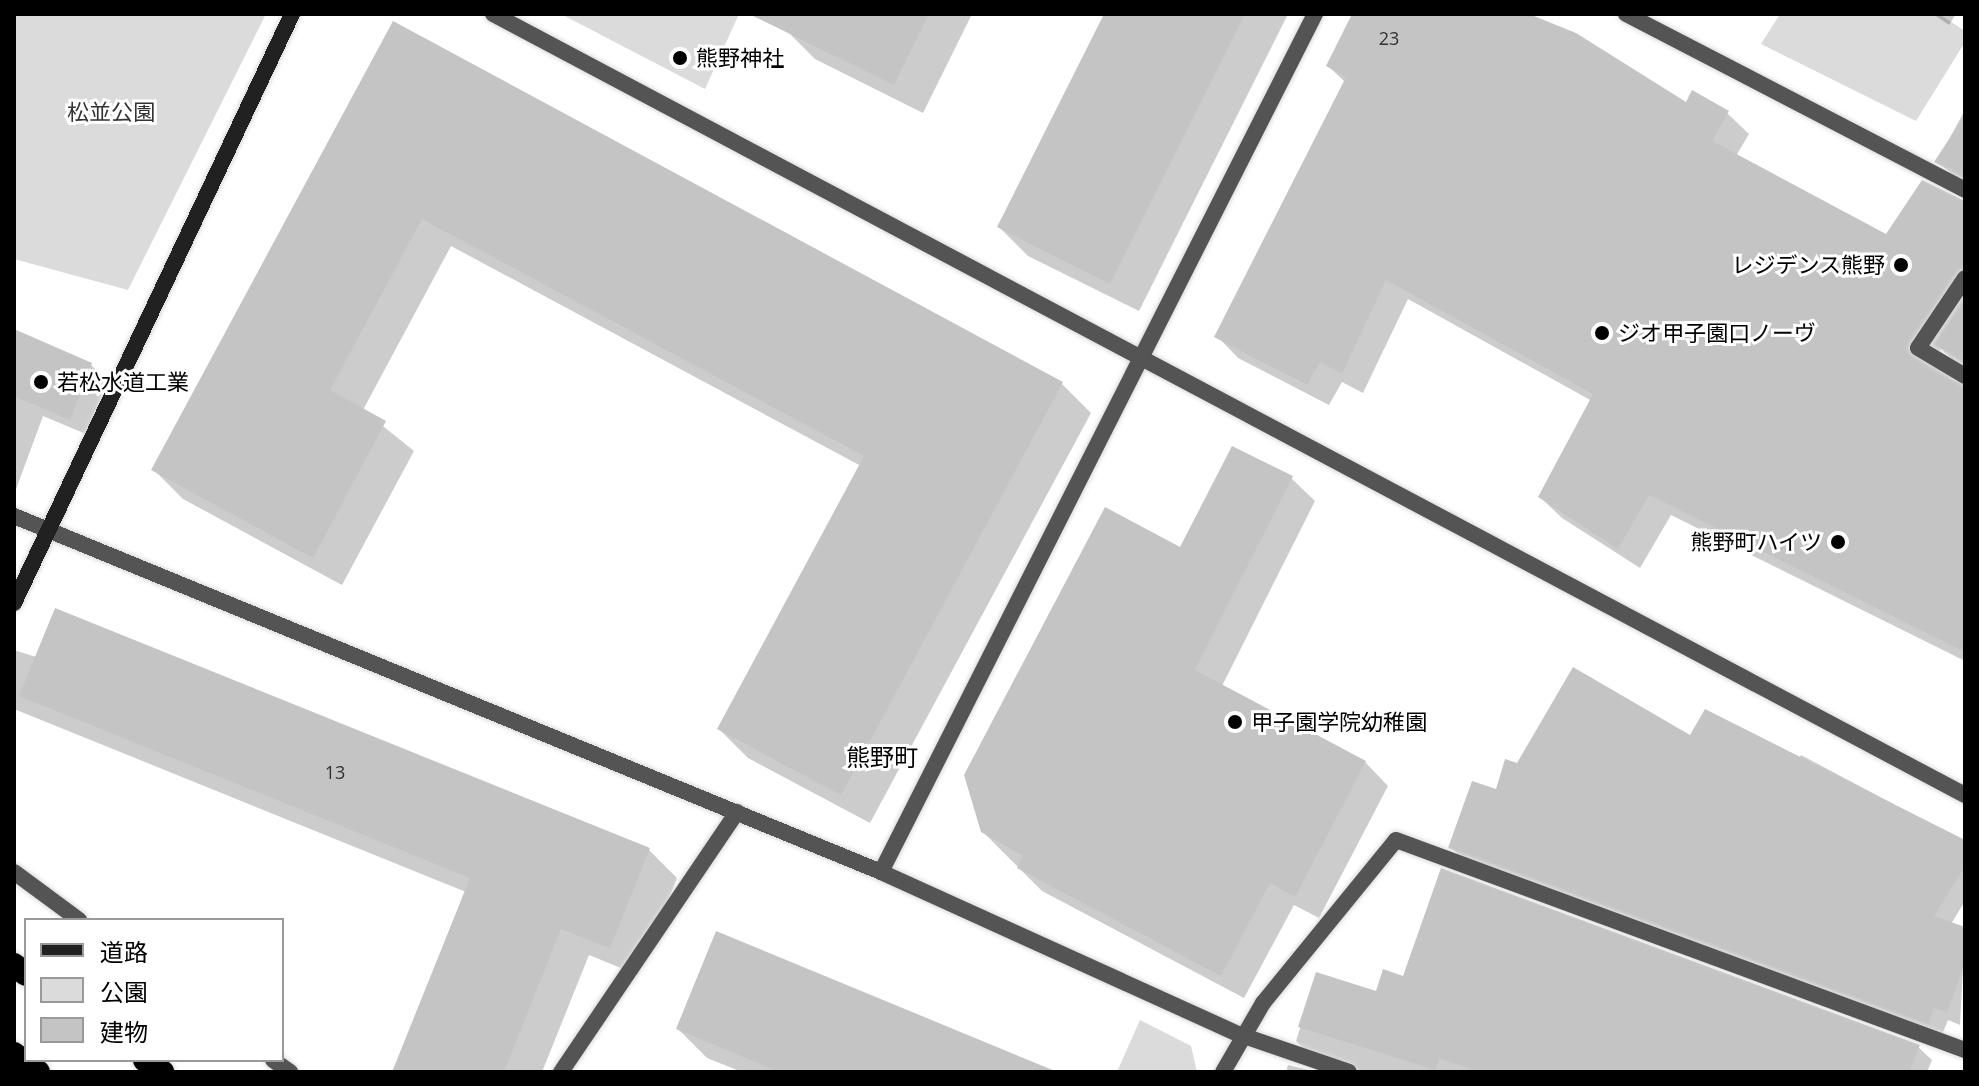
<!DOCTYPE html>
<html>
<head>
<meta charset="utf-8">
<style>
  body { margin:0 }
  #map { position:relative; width:1979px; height:1086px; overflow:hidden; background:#fff; font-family:"Open Sans","Noto Sans JP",sans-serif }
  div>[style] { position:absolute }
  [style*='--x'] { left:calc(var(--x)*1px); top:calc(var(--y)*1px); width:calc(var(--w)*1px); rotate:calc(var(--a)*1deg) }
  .green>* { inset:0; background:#dbdbdb }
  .shadow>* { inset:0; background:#0003 }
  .building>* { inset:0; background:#c4c4c4 }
  .roads { filter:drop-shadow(0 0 2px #dbdbdb) drop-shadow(0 0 2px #dbdbdb) }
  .lane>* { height:16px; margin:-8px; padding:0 8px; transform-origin:8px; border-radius:8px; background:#545454 }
  .street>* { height:16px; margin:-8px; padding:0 8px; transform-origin:8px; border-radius:8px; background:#545454 }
  .secondary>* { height:16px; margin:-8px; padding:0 8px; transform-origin:8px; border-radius:8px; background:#212121 }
  .highway>* { height:24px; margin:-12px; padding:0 12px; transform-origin:12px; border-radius:12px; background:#000 }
  .dots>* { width:22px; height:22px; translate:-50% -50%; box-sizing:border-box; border:4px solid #fff; border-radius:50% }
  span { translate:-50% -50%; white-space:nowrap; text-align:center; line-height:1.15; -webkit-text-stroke:6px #fff; paint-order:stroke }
  .number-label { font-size:18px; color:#313131 }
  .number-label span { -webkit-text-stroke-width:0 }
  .poi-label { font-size:22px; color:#000 }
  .left { translate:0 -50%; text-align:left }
  .right { translate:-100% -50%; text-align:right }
  .park-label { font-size:22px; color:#323232 }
  .neighbourhood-label { font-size:24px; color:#000 }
  .frame { position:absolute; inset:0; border:16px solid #000; pointer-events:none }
  .legend { position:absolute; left:24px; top:918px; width:260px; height:144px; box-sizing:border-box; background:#fff; border:2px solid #999; margin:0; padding:10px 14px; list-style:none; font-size:24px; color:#000 }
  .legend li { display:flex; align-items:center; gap:16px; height:40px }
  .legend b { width:40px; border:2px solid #999 }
</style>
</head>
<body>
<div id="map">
  <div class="green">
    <div style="clip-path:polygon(14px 14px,266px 14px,128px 290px,14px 259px)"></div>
    <div style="clip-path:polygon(561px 14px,739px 14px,705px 89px)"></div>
    <div style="clip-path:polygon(1780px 14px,1939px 14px,1965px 31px,1965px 42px,1916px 121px,1761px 44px)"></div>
    <div style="clip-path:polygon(1140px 1020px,1191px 1046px,1197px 1072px,1117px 1072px)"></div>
  </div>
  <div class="shadow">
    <div style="clip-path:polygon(794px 14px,972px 14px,923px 113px,815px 59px,786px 30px)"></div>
    <div style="clip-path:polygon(1106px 14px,1288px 14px,1139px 311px,1028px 256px,999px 227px)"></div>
    <div style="clip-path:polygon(1354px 14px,1527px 14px,1686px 104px,1727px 113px,1749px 134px,1736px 156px,1887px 236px,1965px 201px,1965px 370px,1941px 349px,1929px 367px,1965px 385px,1965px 661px,1671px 515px,1640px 568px,1562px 518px,1540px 497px,1592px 401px,1408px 299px,1363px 393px,1342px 382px,1329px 405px,1238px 358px,1217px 336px,1346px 83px,1328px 66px)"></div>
    <div style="clip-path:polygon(1933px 14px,1956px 14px,1949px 25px)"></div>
    <div style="clip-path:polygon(394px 24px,1062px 384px,1091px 413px,870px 823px,748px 758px,719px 729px,861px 466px,451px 246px,363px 410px,414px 451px,342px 585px,183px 499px,154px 470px)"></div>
    <div style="clip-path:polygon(1965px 110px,1965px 186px,1937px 161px)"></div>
    <div style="clip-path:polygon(14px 331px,91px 365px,107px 381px,86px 434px,43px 416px,15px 492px)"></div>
    <div style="clip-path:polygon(1291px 478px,1315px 501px,1222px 686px,1365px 762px,1388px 786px,1319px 918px,1294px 905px,1244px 998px,1042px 891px,982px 831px,1181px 550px)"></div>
    <div style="clip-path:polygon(14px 650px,649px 850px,677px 878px,638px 975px,589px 955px,542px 1072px,404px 1072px,466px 892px,14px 709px)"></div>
    <div style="clip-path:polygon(1691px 738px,1797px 762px,1801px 755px,1965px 842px,1965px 901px,1951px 924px,1965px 929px,1960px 1025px,1948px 1020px,1941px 1037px,1464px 861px,1451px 847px,1518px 765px)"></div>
    <div style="clip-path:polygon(1317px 974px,1378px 993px,1405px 978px,1918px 1047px,1932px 1060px,1927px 1072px,1357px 1072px,1310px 1054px,1296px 1041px)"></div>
    <div style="clip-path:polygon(678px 1029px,1053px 1072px,742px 1072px,707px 1058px)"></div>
    <div style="clip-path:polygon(1288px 1065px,1317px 1072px,1286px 1072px)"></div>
  </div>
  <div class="building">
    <div style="clip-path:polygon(749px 14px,929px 14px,894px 85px)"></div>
    <div style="clip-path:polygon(1104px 14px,1245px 14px,1110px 284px,997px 227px)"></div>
    <div style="clip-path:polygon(1352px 14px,1529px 14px,1576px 33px,1686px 102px,1692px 90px,1729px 111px,1712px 141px,1886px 234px,1922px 180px,1965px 201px,1965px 267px,1907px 348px,1965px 387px,1965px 652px,1649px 495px,1618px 549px,1538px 497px,1593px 394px,1386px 280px,1342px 374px,1320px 362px,1307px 385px,1214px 337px,1346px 77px,1326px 66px)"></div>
    <div style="clip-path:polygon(393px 21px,1063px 382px,841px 795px,717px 729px,864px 456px,422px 219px,330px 390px,386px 421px,313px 558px,151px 470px)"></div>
    <div style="clip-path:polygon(1965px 115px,1965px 178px,1934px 162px)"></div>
    <div style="clip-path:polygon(1965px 298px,1965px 363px,1934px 344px)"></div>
    <div style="clip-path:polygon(14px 329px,92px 363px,70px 420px,14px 396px)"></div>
    <div style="clip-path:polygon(1232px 446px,1293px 476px,1195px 670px,1366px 761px,1295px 897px,1270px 883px,1221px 976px,1017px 868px,1023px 856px,981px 832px,964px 775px,1105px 507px,1180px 547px)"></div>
    <div style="clip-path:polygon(55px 608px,650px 848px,610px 948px,561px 929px,504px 1072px,392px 1072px,470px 878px,19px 696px)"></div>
    <div style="clip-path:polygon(1573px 667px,1690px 735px,1705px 709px,1965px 840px,1965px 866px,1934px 916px,1965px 927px,1965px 963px,1947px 1012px,1934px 1008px,1928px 1025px,1448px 848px,1472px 781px,1496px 789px,1505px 759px,1517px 763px)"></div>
    <div style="clip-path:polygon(1441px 868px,1920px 1045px,1909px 1072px,1479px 1072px,1439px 1058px,1436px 1070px,1298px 1027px,1316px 972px,1376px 991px,1383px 969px,1403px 976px)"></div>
    <div style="clip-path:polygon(716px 931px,1055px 1071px,1055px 1072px,779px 1072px,676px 1029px)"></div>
  </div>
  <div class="roads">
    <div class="lane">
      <div style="--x:1965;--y:278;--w:84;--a:123.9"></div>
      <div style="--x:1918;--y:348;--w:55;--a:30.8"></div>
    </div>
    <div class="street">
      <div style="--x:493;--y:14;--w:1666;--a:27.95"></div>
      <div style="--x:1626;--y:14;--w:382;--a:27.4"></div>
      <div style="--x:14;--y:516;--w:937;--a:22.32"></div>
      <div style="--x:881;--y:872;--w:395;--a:24.4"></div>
      <div style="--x:1241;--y:1035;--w:114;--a:18.9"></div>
      <div style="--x:14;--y:872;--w:81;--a:36.4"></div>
      <div style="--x:881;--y:872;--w:962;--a:-63.17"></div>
      <div style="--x:273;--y:1060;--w:21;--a:35"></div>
      <div style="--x:561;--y:1072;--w:314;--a:-55.9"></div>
      <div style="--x:1223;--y:1072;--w:80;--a:-59.9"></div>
      <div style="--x:1263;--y:1003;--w:210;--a:-50.8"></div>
      <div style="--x:1396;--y:840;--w:607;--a:20.26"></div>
    </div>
    <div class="secondary">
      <div style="--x:14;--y:603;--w:651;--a:-64.73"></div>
    </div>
    <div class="highway">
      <div style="--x:14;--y:965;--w:15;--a:37"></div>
      <div style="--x:14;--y:1054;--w:30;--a:37"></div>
      <div style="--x:145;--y:1060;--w:21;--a:35"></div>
    </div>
  </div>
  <div class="dots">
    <div style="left:680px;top:58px;background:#000"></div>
    <div style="left:1901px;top:265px;background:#000"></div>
    <div style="left:1602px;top:333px;background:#000"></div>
    <div style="left:41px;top:382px;background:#000"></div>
    <div style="left:1838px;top:542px;background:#000"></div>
    <div style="left:1235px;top:722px;background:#000"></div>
  </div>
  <div class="number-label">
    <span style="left:1389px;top:38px">23</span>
    <span style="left:335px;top:772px">13</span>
  </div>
  <div class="poi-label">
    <span class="left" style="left:696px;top:58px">熊野神社</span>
    <span class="right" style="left:1885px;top:265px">レジデンス熊野</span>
    <span class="left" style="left:1618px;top:333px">ジオ甲子園口ノーヴ</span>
    <span class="left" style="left:57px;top:382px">若松水道工業</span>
    <span class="right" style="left:1822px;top:542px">熊野町ハイツ</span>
    <span class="left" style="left:1251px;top:722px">甲子園学院幼稚園</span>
  </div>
  <div class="park-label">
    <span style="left:111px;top:112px">松並公園</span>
  </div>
  <div class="neighbourhood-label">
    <span style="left:882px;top:757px">熊野町</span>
  </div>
  <div class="frame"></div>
  <ul class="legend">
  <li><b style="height:10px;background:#212121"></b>道路</li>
  <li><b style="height:22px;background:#dbdbdb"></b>公園</li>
  <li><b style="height:22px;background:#c4c4c4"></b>建物</li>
  </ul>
</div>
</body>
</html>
